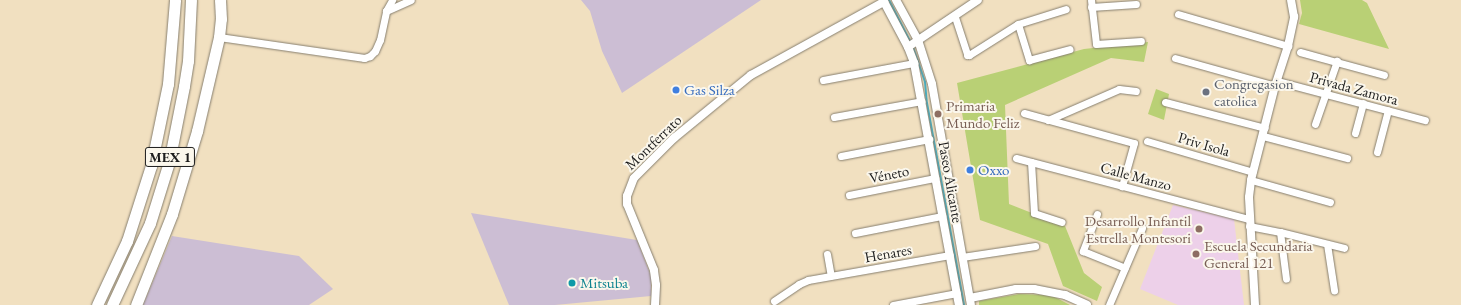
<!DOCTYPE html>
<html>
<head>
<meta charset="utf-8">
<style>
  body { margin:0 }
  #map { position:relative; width:1461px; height:305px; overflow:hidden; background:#f1e0c0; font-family:"EB Garamond",serif }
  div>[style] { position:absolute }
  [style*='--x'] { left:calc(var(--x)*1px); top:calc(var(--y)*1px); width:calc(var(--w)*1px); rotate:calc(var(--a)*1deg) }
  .built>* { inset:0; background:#edd0e9 }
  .industrial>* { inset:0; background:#ccbed4 }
  .green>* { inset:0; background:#b9d075 }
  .stream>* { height:2px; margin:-1px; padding:0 1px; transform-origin:1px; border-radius:1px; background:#46b0c4 }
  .roads { filter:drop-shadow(0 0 1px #867e6e) drop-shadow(0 0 1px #867e6e) }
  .minor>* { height:7px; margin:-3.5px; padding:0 3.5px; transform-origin:3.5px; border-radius:3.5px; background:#fff }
  .tertiary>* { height:8px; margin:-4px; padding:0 4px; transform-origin:4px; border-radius:4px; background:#fff }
  .trunk>* { height:11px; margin:-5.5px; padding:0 5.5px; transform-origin:5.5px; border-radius:5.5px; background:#fff }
  .dots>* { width:11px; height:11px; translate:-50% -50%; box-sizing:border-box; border:2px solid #fbf7ec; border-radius:50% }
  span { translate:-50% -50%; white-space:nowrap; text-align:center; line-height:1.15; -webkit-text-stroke:4px #fbf7ec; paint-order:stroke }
  .shield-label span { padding:1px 3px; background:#fbf7ec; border:1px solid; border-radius:3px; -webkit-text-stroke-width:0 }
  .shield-label { font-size:14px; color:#1c1c1c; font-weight:700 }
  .worship-label { font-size:15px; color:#5b616d }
  .left { translate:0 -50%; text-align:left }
  .street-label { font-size:15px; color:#1c1c1c }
  .shop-label { font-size:15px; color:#366cbe }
  .education-label { font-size:15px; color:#785e54 }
  .right { translate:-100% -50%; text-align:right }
  .culture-label { font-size:15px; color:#0d838f }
</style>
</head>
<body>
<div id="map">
  <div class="built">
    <div style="clip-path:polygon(1173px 205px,1234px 219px,1244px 305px,1178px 305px,1140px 289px)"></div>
  </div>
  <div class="industrial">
    <div style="clip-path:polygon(581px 0,761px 0,622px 93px,602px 51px,590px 11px)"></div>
    <div style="clip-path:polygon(471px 213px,637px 240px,651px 276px,651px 296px,555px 305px,509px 305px)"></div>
    <div style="clip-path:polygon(172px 236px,299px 256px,333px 289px,309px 305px,143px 305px)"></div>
  </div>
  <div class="green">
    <div style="clip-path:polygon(1300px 0,1362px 0,1367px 3px,1389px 49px,1299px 24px,1302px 13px)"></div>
    <div style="clip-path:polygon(1148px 42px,1144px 62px,1111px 58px,1005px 105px,1009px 204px,1065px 226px,1084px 273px,1102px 287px,1097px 301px,1063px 286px,1048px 244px,980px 220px,957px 83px,1084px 49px)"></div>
    <div style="clip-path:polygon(1156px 89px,1169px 94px,1164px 120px,1148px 114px)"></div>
    <div style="clip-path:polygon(1019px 294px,1051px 295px,1070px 305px,979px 305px,979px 301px)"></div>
  </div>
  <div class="stream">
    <div style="--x:889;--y:0;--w:48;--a:62.9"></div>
    <div style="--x:913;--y:47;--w:37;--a:71"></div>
    <div style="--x:925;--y:82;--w:21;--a:85"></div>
    <div style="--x:927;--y:103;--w:205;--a:79.6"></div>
  </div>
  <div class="roads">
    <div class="minor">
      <div style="--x:1091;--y:0;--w:44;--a:83.5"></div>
      <div style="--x:1096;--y:44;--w:45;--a:-3.8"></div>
      <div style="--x:1091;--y:7;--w:45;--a:-3.8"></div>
      <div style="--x:386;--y:11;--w:27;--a:-24"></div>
      <div style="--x:1178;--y:14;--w:115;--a:16.2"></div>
      <div style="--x:955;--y:17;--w:40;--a:72"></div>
      <div style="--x:967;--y:55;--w:2;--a:0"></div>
      <div style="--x:969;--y:55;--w:58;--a:-32.3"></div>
      <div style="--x:1018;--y:24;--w:50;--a:-17.4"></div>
      <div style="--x:1018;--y:24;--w:38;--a:73"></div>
      <div style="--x:1029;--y:60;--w:42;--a:-15"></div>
      <div style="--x:219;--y:37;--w:147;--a:8.2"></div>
      <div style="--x:364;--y:58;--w:6;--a:-18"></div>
      <div style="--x:370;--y:56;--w:7;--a:-45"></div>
      <div style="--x:375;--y:51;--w:12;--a:-66"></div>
      <div style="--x:380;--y:40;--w:30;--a:-78"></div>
      <div style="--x:386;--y:11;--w:13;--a:-61"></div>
      <div style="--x:1300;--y:52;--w:87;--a:15.3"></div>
      <div style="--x:1175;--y:58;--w:104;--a:15.6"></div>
      <div style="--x:823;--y:80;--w:93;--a:-10.6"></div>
      <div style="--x:1277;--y:81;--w:153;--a:14.8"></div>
      <div style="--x:1165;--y:102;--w:103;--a:14.6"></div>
      <div style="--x:1024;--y:113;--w:114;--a:15.3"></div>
      <div style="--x:1134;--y:143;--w:45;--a:105.6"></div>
      <div style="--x:834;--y:117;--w:89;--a:-10.3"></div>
      <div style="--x:1048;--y:120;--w:77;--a:-23.6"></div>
      <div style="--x:1119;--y:89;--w:17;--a:7"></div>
      <div style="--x:1315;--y:124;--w:67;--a:-70.8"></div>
      <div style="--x:1355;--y:133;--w:31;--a:-75"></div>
      <div style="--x:1263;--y:136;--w:87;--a:14.7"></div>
      <div style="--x:1147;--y:141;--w:110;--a:16.3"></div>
      <div style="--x:1377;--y:152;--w:43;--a:-75.3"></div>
      <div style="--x:841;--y:156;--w:90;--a:-10.9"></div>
      <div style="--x:1016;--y:158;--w:241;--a:14.7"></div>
      <div style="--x:1031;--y:162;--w:51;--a:86.6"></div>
      <div style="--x:1034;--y:213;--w:29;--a:18"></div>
      <div style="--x:1251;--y:180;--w:82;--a:15.6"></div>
      <div style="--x:849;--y:195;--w:88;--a:-11.2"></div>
      <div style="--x:1097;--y:214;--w:40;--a:111"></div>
      <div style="--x:1083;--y:251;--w:45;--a:22"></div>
      <div style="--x:1249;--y:226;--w:32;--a:11"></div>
      <div style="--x:1280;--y:232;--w:66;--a:14"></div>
      <div style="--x:1280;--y:232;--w:47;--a:82.7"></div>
      <div style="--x:855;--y:233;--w:89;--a:-11.1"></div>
      <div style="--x:1327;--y:244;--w:47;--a:81.3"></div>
      <div style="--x:827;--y:254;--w:22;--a:80"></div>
      <div style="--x:962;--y:257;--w:74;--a:-8.6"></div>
      <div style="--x:774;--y:301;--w:30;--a:-34"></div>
      <div style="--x:799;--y:284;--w:10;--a:-24"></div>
      <div style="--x:808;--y:280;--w:144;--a:-10"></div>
      <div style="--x:893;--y:305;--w:65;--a:-10.6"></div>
      <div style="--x:1109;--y:305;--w:84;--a:-66.8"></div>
    </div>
    <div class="tertiary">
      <div style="--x:883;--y:0;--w:53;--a:62"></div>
      <div style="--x:908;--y:47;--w:17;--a:69"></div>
      <div style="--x:914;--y:63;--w:246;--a:79.5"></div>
      <div style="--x:896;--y:0;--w:46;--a:61.2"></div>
      <div style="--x:918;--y:40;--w:46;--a:72.3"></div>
      <div style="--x:932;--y:84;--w:224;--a:80"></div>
      <div style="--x:908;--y:47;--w:84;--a:-33.9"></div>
      <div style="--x:970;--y:298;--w:47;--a:-11.1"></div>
      <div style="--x:1016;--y:289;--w:18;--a:0"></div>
      <div style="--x:1034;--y:289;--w:32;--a:11"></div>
      <div style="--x:1065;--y:295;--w:24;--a:24"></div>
      <div style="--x:655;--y:305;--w:20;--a:-87"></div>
      <div style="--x:656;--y:285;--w:15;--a:-98"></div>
      <div style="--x:654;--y:270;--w:71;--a:-112.2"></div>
      <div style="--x:627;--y:204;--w:8;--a:-90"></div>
      <div style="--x:627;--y:196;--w:19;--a:-69"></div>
      <div style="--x:634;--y:178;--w:57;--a:-45"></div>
      <div style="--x:674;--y:138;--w:99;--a:-39.3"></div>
      <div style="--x:751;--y:75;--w:152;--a:-28.8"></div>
      <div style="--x:1255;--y:305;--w:108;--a:-93.2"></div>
      <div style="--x:1249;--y:197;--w:17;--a:-83"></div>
      <div style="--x:1251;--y:180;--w:97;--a:-75.7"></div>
      <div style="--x:1275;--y:86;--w:42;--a:-72"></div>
      <div style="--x:1288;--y:46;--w:30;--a:-78"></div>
      <div style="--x:1294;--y:17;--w:17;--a:-100"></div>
    </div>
    <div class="trunk">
      <div style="--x:97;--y:305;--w:71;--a:-64.9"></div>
      <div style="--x:127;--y:241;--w:79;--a:-72.3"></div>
      <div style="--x:151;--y:166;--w:84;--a:-78.3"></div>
      <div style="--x:168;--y:84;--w:84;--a:-85.2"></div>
      <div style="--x:112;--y:305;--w:90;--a:-65.1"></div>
      <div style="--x:150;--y:223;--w:64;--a:-72.7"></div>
      <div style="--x:169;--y:162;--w:77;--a:-78.8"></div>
      <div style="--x:184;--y:86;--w:25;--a:-81"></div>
      <div style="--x:188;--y:61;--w:61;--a:-87.2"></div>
      <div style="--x:136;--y:305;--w:98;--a:-68.4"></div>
      <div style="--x:172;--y:214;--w:87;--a:-73.2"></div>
      <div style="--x:197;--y:131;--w:97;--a:-76.8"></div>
      <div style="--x:219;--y:37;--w:18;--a:-84"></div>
      <div style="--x:221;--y:19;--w:19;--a:-93"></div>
    </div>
  </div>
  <div class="dots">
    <div style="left:676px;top:90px;background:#3f7fe0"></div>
    <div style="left:1206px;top:92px;background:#6b7280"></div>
    <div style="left:938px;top:114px;background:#8d6e63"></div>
    <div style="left:970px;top:170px;background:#3f7fe0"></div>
    <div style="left:1199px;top:229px;background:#8d6e63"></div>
    <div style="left:1196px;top:254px;background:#8d6e63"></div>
    <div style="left:572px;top:283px;background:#0f9aa8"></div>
  </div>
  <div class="shield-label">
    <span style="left:170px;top:157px">MEX 1</span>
  </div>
  <div class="worship-label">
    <span class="left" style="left:1214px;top:92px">Congregasion<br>catolica</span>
  </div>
  <div class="street-label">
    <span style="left:1354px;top:88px;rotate:15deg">Privada Zamora</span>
    <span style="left:653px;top:142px;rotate:-44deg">Montferrato</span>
    <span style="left:1204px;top:144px;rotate:16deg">Priv Isola</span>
    <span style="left:889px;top:174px;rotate:-11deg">Véneto</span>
    <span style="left:1136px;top:176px;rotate:15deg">Calle Manzo</span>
    <span style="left:951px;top:182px;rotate:80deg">Paseo Alicante</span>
    <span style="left:888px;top:253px;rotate:-10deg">Henares</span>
  </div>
  <div class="shop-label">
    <span class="left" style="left:684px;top:90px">Gas Silza</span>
    <span class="left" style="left:978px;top:170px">Oxxo</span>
  </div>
  <div class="education-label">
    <span class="left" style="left:946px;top:114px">Primaria<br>Mundo Feliz</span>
    <span class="right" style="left:1191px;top:229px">Desarrollo Infantil<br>Estrella Montesori</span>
    <span class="left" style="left:1204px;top:254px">Escuela Secundaria<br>General 121</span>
  </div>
  <div class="culture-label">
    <span class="left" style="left:580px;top:283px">Mitsuba</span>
  </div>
</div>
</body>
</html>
